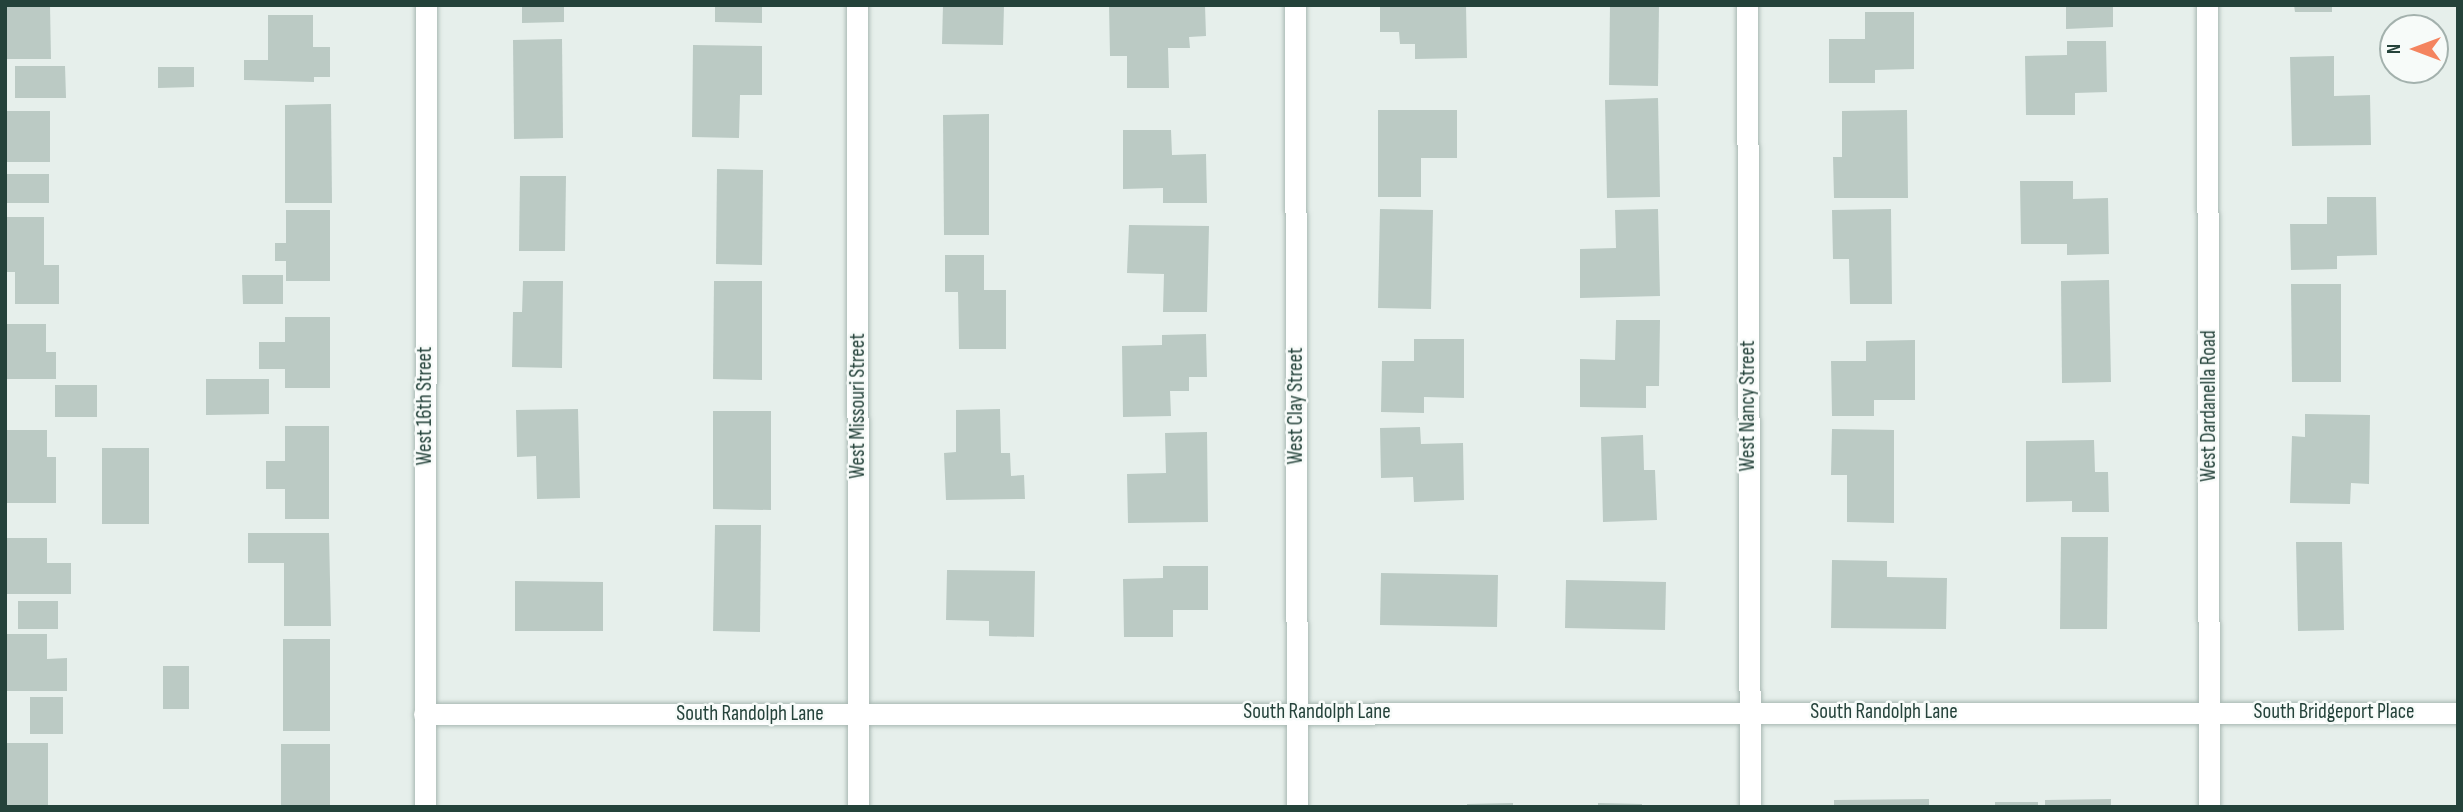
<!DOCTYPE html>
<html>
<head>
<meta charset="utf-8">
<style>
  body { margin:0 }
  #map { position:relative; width:2463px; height:812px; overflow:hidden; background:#e6efeb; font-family:"Sofia Sans Condensed",sans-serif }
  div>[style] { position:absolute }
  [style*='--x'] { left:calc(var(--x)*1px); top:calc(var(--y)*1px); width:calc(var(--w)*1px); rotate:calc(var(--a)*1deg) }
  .building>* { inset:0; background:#bbcac4 }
  .roads { filter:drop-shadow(0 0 2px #a8b8b2) drop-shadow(0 0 2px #a8b8b2) }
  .minor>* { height:21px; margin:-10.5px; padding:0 10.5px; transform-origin:10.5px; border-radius:10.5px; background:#fff }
  .tertiary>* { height:21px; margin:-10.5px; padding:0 10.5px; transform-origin:10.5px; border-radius:10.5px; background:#fff }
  span { translate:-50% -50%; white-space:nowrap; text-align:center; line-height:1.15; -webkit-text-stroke:5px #f7fbf9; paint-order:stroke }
  .street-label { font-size:21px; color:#24423a }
  .frame { position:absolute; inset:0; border:7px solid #24423a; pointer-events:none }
  .north { position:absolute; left:2379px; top:14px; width:70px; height:70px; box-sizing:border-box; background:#f7fbf9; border:2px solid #a3b1ad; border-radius:50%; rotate:270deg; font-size:19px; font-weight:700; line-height:28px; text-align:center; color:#24423a }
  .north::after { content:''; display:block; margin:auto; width:24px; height:32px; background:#f4845f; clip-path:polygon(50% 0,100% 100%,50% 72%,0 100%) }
</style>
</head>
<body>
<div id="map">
  <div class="building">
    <div style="clip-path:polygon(522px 5px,564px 5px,564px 22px,522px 23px)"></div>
    <div style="clip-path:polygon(715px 5px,762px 5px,762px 23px,715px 22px)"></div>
    <div style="clip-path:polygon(943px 5px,1004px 5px,1003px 45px,942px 44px)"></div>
    <div style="clip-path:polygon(1109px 5px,1205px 5px,1206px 36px,1189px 37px,1190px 48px,1168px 48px,1169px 88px,1127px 88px,1127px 56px,1110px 56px)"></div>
    <div style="clip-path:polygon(1380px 5px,1466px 5px,1467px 58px,1415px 59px,1415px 44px,1400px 44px,1399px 32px,1380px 32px)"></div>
    <div style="clip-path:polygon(1610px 5px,1659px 5px,1658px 86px,1609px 85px)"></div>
    <div style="clip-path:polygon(2066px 5px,2113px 5px,2113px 27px,2066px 29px)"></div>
    <div style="clip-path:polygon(2294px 5px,2332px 5px,2332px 12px,2295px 12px)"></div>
    <div style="clip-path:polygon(7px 6px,50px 6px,51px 59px,7px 59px)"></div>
    <div style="clip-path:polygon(1865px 12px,1914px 12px,1914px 69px,1875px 70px,1875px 83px,1829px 83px,1829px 39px,1865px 39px)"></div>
    <div style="clip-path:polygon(268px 15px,313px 15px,313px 47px,330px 47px,330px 77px,314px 77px,314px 82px,244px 80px,244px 60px,268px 60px)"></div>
    <div style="clip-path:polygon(562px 39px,563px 138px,514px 139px,513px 40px)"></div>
    <div style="clip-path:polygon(2067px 41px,2106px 41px,2107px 92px,2075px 93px,2075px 115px,2026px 115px,2025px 56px,2067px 55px)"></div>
    <div style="clip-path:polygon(693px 45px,762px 46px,762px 95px,740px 95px,739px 138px,692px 137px)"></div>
    <div style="clip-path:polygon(2334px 56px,2334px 96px,2370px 95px,2371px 145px,2292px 146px,2290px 57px)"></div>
    <div style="clip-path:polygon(15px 66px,65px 66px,66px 98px,15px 98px)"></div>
    <div style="clip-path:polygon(158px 67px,194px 67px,194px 87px,158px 88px)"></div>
    <div style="clip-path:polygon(1658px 98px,1660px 197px,1607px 198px,1605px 100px)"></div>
    <div style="clip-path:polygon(331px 104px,332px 203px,285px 203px,285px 105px)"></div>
    <div style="clip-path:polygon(1378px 110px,1457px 110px,1457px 158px,1421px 158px,1421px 197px,1378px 197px)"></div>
    <div style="clip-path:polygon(1907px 110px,1908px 198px,1834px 198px,1833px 157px,1842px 157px,1842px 111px)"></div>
    <div style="clip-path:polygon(6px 111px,50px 111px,50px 162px,7px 162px)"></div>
    <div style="clip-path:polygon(989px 114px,989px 235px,944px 235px,943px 115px)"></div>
    <div style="clip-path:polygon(1123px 130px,1171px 130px,1172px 155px,1206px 154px,1207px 203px,1163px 203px,1163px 188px,1123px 189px)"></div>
    <div style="clip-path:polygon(717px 169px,763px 170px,762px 265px,716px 264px)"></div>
    <div style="clip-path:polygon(6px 174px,49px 174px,49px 203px,6px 203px)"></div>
    <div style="clip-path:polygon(520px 176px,566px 176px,565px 251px,519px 251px)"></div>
    <div style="clip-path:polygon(2020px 181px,2073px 181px,2073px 199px,2108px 198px,2109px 254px,2067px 255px,2067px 244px,2021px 244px)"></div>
    <div style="clip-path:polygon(2327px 197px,2376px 197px,2377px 255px,2337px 256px,2337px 269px,2291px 270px,2290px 224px,2327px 224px)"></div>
    <div style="clip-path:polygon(1380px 209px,1433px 210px,1431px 309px,1378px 308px)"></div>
    <div style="clip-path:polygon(1658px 209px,1660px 296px,1580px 298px,1580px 249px,1616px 248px,1615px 210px)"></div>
    <div style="clip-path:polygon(1891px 209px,1892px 304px,1850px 304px,1849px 259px,1833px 259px,1832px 210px)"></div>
    <div style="clip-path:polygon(286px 210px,330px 210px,330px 281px,286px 281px,286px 261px,275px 261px,275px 243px,286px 243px)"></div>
    <div style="clip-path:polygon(5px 217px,44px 217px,44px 265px,59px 265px,59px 304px,15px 304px,15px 272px,5px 272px)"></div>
    <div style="clip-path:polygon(1129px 225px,1209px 226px,1207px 312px,1163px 312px,1164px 274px,1127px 273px)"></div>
    <div style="clip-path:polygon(945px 255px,984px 255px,984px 290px,1006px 290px,1006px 349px,959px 349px,958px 292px,945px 292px)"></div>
    <div style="clip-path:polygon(242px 275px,283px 275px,283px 304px,243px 304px)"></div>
    <div style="clip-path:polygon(2109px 280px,2111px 382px,2062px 383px,2061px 281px)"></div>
    <div style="clip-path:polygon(523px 281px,563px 281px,562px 368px,512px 367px,513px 312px,522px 312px)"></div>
    <div style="clip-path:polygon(714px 281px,762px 281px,762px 380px,713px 379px)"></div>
    <div style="clip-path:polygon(2291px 284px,2341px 284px,2341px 382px,2292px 382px)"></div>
    <div style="clip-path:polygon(285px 317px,330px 317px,330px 388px,285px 388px,285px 369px,259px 369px,259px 342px,285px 342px)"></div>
    <div style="clip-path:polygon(1616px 320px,1660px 320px,1659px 386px,1646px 386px,1646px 408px,1580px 407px,1580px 359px,1615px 360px)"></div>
    <div style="clip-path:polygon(5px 324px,46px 324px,46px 352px,56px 352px,56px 379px,5px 379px)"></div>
    <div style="clip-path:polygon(1206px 334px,1207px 377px,1189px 377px,1189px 391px,1170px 391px,1171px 416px,1123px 417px,1122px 346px,1162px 345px,1162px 335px)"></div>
    <div style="clip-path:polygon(1414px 339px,1464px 339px,1464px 398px,1424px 397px,1424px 413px,1381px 412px,1382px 361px,1414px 361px)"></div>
    <div style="clip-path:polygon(1915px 340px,1915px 400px,1874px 400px,1874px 416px,1832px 416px,1831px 361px,1866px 361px,1866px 341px)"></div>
    <div style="clip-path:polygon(206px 379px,269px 379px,269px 414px,206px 415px)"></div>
    <div style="clip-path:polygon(55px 385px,97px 385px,97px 417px,55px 417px)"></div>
    <div style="clip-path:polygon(578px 409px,580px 498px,537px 499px,536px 456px,517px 457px,516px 410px)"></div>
    <div style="clip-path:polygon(1000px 409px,1001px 453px,1010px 453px,1011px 476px,1024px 475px,1025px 499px,946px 500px,944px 453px,956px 452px,956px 410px)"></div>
    <div style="clip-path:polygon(713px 411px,771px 411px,771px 510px,713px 509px)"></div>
    <div style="clip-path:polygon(2305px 414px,2370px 415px,2369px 484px,2351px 483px,2350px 504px,2290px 503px,2292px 436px,2305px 437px)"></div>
    <div style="clip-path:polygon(285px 426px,329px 426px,329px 519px,285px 519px,285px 489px,266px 489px,266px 461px,285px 461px)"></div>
    <div style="clip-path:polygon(1420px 427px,1421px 444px,1463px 443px,1464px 500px,1414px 502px,1413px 477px,1381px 478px,1380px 428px)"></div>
    <div style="clip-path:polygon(1832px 429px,1894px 430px,1894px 523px,1847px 522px,1847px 475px,1831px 475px)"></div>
    <div style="clip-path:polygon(5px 430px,47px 430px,47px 457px,56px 457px,56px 503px,5px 503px)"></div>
    <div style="clip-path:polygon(1207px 432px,1208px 522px,1128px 523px,1127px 474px,1166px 473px,1165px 433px)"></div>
    <div style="clip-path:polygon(1643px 435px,1644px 470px,1655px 470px,1657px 520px,1603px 522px,1601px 437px)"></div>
    <div style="clip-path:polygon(2094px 440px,2095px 472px,2108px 472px,2109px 512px,2072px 512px,2072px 501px,2026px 502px,2026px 441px)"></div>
    <div style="clip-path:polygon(102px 448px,149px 448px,149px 524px,102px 524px)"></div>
    <div style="clip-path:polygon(715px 525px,761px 525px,760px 632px,713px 631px)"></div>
    <div style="clip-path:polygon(248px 533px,329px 533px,331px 626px,284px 626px,284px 563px,248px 563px)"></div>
    <div style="clip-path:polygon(2061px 537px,2108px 537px,2107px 629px,2060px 629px)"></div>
    <div style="clip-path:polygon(5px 538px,47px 538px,47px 563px,71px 563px,71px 594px,5px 594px)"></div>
    <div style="clip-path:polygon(2296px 542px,2342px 542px,2344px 630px,2298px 631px)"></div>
    <div style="clip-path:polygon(1832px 560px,1887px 561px,1887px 577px,1947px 578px,1946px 629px,1831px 628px)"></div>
    <div style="clip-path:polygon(1163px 566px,1208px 566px,1208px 610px,1173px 610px,1173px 637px,1124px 637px,1123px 579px,1163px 578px)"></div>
    <div style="clip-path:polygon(947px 570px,1035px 571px,1034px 637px,989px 636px,989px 621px,946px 620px)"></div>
    <div style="clip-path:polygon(1381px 573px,1498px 575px,1497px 627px,1380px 625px)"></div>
    <div style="clip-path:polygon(1566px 580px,1666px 582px,1665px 630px,1565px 628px)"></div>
    <div style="clip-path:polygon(515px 581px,603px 582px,603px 631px,515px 631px)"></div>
    <div style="clip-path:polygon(18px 601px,58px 601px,58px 629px,18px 629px)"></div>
    <div style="clip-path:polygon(5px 634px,47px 634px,47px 659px,67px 658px,67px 691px,5px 691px)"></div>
    <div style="clip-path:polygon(283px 639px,330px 639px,330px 731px,283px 731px)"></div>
    <div style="clip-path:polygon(163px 666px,189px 666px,189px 709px,163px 709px)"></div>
    <div style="clip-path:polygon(30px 697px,63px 697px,63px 734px,30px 734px)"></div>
    <div style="clip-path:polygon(5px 743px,48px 743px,48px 807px,5px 807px)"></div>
    <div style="clip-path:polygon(281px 744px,330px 744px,330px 807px,281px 807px)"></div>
    <div style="clip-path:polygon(1929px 799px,1929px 807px,1834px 807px,1834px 800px)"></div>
    <div style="clip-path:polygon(2111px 799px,2111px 807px,2045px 807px,2045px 800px)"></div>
    <div style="clip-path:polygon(1995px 802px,2038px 802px,2038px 807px,1995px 807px)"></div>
    <div style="clip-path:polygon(1513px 803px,1513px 807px,1467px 807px,1467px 804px)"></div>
    <div style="clip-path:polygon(1598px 803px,1642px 804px,1642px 807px,1598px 807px)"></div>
  </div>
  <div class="roads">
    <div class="minor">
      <div style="--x:857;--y:5;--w:802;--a:89.93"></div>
      <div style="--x:1295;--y:5;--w:802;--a:89.86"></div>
      <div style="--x:1747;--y:5;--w:802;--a:89.79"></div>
      <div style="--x:2207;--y:5;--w:802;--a:89.86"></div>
      <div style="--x:424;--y:714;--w:2034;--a:-0.03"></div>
    </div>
    <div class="tertiary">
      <div style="--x:425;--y:807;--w:802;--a:-89.93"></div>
    </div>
  </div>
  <div class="street-label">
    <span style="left:425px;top:406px;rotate:-90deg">West 16th Street</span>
    <span style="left:858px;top:406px;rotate:-90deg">West Missouri Street</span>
    <span style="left:1296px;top:406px;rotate:-90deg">West Clay Street</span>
    <span style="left:1748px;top:406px;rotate:-90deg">West Nancy Street</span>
    <span style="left:2209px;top:406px;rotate:-90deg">West Dardanella Road</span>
    <span style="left:1317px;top:712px">South Randolph Lane</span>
    <span style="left:1884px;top:712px">South Randolph Lane</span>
    <span style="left:2334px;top:712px">South Bridgeport Place</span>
    <span style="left:750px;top:714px">South Randolph Lane</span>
  </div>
  <div class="frame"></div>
  <div class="north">N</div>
</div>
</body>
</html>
